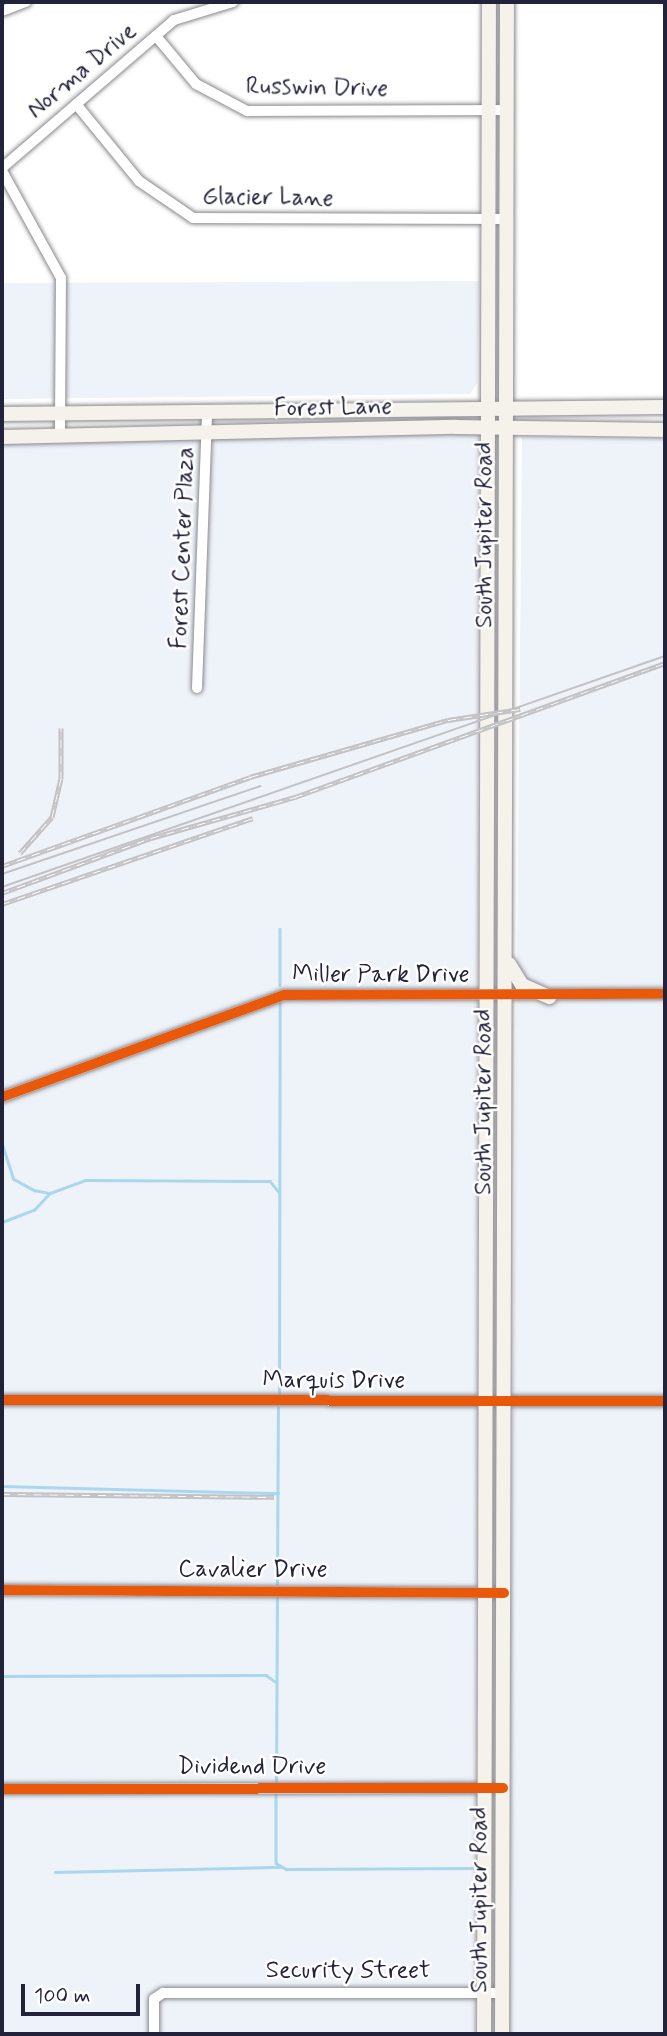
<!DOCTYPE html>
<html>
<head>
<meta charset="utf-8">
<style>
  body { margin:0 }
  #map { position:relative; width:667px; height:2036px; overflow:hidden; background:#fff; font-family:Mynerve,sans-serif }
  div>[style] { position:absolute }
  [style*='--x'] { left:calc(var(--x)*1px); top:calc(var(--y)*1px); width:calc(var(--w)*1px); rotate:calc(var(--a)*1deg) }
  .built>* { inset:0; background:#eef2f9 }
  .stream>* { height:2.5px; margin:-1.25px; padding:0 1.25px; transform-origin:1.25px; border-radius:1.25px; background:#aad7ee }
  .roads { filter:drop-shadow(0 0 2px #8a8a8f) drop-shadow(0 0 2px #8a8a8f) }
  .minor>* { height:10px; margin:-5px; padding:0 5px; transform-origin:5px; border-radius:5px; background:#fff }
  .major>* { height:14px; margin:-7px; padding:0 7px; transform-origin:7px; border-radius:7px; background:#f5f1eb }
  .tram>* { height:2px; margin:-1px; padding:0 1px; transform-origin:1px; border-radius:1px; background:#c2c2c4 }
  .rail>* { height:5px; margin-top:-2.5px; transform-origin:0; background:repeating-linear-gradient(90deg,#fff 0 8px,#c2c2c4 0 16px); box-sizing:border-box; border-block:2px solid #c2c2c4 }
  .cycleway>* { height:10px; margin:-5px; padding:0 5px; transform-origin:5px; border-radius:5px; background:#e8590c }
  span { translate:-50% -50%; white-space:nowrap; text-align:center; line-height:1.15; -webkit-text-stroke:5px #fff; paint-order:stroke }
  .street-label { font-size:24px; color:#22223b }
  .frame { position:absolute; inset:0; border:4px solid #22223b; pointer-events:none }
  .scale { position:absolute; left:21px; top:1984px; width:119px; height:32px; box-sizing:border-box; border:4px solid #22223b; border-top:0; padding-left:9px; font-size:21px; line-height:24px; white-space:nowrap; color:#22223b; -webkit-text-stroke:5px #fff; paint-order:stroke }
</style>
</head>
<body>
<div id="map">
  <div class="built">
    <div style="clip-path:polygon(479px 281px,477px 383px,470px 394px,2px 399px,2px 283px)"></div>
    <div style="clip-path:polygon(479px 434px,475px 2034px,2px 2034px,2px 439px)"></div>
    <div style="clip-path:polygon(522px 437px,665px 439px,665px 2034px,507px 2034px)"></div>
  </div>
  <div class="stream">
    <div style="--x:280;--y:929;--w:56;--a:90"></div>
    <div style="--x:2;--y:1143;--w:38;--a:72"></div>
    <div style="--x:14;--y:1179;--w:23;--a:29"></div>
    <div style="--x:34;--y:1190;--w:16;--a:11"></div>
    <div style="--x:50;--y:1193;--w:37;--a:-20"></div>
    <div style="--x:85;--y:1180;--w:185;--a:0.3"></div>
    <div style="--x:270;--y:1181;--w:14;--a:51"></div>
    <div style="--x:2;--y:1222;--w:34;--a:-21"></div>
    <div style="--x:34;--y:1210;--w:22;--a:-47"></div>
    <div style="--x:279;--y:1394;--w:391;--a:-89.9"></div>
    <div style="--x:2;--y:1486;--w:276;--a:1.5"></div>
    <div style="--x:277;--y:1584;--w:176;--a:-89.7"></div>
    <div style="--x:2;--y:1676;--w:264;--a:-0.2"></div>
    <div style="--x:266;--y:1675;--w:12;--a:35"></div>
    <div style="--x:276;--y:1781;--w:184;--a:-89.7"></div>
    <div style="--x:276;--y:1794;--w:69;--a:90"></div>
    <div style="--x:276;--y:1863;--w:12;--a:31"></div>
    <div style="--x:286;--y:1869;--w:186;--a:-0.3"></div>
    <div style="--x:55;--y:1872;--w:226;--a:-1.3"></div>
  </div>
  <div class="roads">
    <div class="minor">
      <div style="--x:2;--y:11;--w:26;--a:-21"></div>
      <div style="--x:156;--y:36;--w:62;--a:50.2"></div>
      <div style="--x:196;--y:84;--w:58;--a:27.9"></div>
      <div style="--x:247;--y:111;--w:260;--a:-0.2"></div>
      <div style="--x:76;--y:104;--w:99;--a:50.7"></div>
      <div style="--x:139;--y:181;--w:65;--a:34.4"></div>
      <div style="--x:193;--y:218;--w:314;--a:0.2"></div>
      <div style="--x:2;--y:168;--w:227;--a:-40.7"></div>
      <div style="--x:174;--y:20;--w:62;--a:-17"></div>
      <div style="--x:2;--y:171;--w:122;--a:61.1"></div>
      <div style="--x:61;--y:278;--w:158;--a:90.4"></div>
      <div style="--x:197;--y:688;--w:278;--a:-87.9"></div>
      <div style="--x:2;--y:1097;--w:300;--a:-19.9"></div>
      <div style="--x:284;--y:995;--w:381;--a:-0.2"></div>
      <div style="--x:2;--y:1400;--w:663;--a:0.09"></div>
      <div style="--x:2;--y:1590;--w:502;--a:0.34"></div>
      <div style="--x:2;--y:1789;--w:501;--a:-0.11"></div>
      <div style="--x:154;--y:2034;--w:35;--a:-90"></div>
      <div style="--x:154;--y:1999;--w:11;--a:-34"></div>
      <div style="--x:163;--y:1993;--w:339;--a:0"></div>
    </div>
    <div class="major">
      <div style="--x:2;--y:414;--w:663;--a:-0.6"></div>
      <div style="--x:2;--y:437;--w:454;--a:-1.3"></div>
      <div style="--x:456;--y:427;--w:209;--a:0.8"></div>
      <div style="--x:509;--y:964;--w:25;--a:58"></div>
      <div style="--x:522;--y:985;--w:30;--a:24"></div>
      <div style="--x:484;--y:2034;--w:2032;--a:-89.86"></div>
      <div style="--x:502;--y:2034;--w:2032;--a:-89.86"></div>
    </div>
  </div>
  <div class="tram">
    <div style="--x:2;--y:874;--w:273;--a:-18.8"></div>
    <div style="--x:2;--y:887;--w:702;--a:-19.21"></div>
  </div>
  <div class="rail">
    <div style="--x:20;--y:853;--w:48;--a:-48.4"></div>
    <div style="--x:52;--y:817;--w:39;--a:-77"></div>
    <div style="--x:61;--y:779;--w:51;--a:-90"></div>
    <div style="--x:2;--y:866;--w:263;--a:-19.7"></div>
    <div style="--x:250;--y:777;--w:206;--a:-16.1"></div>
    <div style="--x:448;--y:720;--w:73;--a:-8.7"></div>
    <div style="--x:2;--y:893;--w:159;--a:-20.3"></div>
    <div style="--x:151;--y:838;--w:150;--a:-15.9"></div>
    <div style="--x:295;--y:797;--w:394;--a:-19.9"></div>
    <div style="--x:2;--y:904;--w:265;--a:-18.9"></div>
    <div style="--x:2;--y:1494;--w:272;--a:0.6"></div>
  </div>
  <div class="cycleway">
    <div style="--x:2;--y:1097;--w:300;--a:-19.9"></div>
    <div style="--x:284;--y:995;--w:381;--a:-0.2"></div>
    <div style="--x:2;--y:1400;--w:663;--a:0.09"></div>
    <div style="--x:2;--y:1590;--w:502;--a:0.34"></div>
    <div style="--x:2;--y:1789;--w:501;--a:-0.11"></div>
  </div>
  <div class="street-label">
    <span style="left:82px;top:71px;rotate:-40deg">Norma Drive</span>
    <span style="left:317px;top:88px;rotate:1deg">Russwin Drive</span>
    <span style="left:268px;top:198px;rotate:1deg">Glacier Lane</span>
    <span style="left:333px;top:408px;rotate:-1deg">Forest Lane</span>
    <span style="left:485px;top:535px;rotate:-90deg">South Jupiter Road</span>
    <span style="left:183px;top:548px;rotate:-88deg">Forest Center Plaza</span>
    <span style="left:381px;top:975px">Miller Park Drive</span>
    <span style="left:484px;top:1102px;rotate:-90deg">South Jupiter Road</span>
    <span style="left:334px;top:1381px">Marquis Drive</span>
    <span style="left:253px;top:1570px">Cavalier Drive</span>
    <span style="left:252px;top:1767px">Dividend Drive</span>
    <span style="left:480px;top:1900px;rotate:-90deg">South Jupiter Road</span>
    <span style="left:348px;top:1971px">Security Street</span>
  </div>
  <div class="frame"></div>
  <div class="scale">100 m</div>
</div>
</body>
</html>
